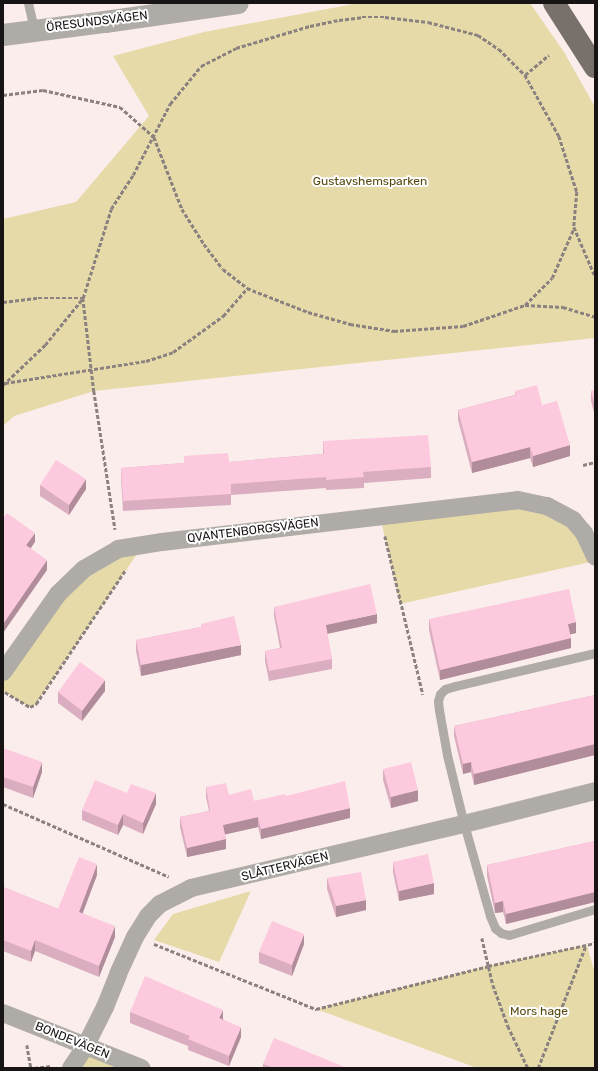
<!DOCTYPE html>
<html>
<head>
<meta charset="utf-8">
<style>
  body { margin:0 }
  #map { position:relative; width:598px; height:1071px; overflow:hidden; background:#fbedeb; font-family:Rubik,sans-serif }
  div>[style] { position:absolute }
  [style*='--x'] { left:calc(var(--x)*1px); top:calc(var(--y)*1px); width:calc(var(--w)*1px); rotate:calc(var(--a)*1deg) }
  .green>* { inset:0; background:#e6daa9 }
  .path>* { height:2.5px; margin-top:-1.25px; transform-origin:0; background:repeating-linear-gradient(90deg,#8b8280 0 4px,transparent 0 6px) }
  .service>* { height:9px; margin:-4.5px; padding:0 4.5px; transform-origin:4.5px; border-radius:4.5px; background:#afaba7 }
  .minor>* { height:18px; margin:-9px; padding:0 9px; transform-origin:9px; border-radius:9px; background:#afaba7 }
  .tertiary>* { height:22px; margin:-11px; padding:0 11px; transform-origin:11px; border-radius:11px; background:#afaba7 }
  .primary>* { height:22px; margin:-11px; padding:0 11px; transform-origin:11px; border-radius:11px; background:#78716b }
  .wall>* { inset:0; background:#daadc0 }
  .shaded-wall>* { inset:0; background:#b18d9c }
  .building>* { inset:0; background:#fdc9df }
  span { translate:-50% -50%; white-space:nowrap; text-align:center; line-height:1.15; -webkit-text-stroke:4px #fefefe; paint-order:stroke }
  .street-label { font-size:12px; color:#181413 }
  .park-label { font-size:12px; color:#57490e }
  .frame { position:absolute; inset:0; border:4px solid #181413; pointer-events:none }
</style>
</head>
<body>
<div id="map">
  <div class="green">
    <div style="clip-path:polygon(359px 3px,530px 3px,564px 52px,595px 107px,595px 338px,94px 391px,14px 416px,3px 426px,3px 219px,76px 202px,149px 116px,113px 56px,204px 32px)"></div>
    <div style="clip-path:polygon(504px 501px,557px 511px,595px 561px,400px 604px,380px 516px)"></div>
    <div style="clip-path:polygon(143px 545px,36px 704px,30px 707px,3px 691px,3px 672px,58px 594px)"></div>
    <div style="clip-path:polygon(251px 891px,219px 962px,154px 940px,173px 914px)"></div>
    <div style="clip-path:polygon(587px 945px,595px 974px,595px 1068px,477px 1068px,316px 1009px,488px 966px)"></div>
    <div style="clip-path:polygon(85px 1047px,141px 1068px,71px 1068px)"></div>
  </div>
  <div class="path">
    <div style="--x:525;--y:75;--w:31;--a:-40"></div>
    <div style="--x:3;--y:95;--w:40;--a:-7.1"></div>
    <div style="--x:43;--y:90;--w:79;--a:12.4"></div>
    <div style="--x:120;--y:107;--w:45;--a:41.4"></div>
    <div style="--x:154;--y:137;--w:77;--a:68.7"></div>
    <div style="--x:182;--y:209;--w:41;--a:57.8"></div>
    <div style="--x:204;--y:244;--w:31;--a:53"></div>
    <div style="--x:223;--y:269;--w:31;--a:38"></div>
    <div style="--x:247;--y:288;--w:66;--a:21.5"></div>
    <div style="--x:308;--y:312;--w:44;--a:15.9"></div>
    <div style="--x:350;--y:324;--w:45;--a:9"></div>
    <div style="--x:394;--y:331;--w:69;--a:-4.1"></div>
    <div style="--x:463;--y:326;--w:65;--a:-18.7"></div>
    <div style="--x:525;--y:305;--w:38;--a:3"></div>
    <div style="--x:563;--y:307;--w:34;--a:17"></div>
    <div style="--x:3;--y:302;--w:35;--a:-7"></div>
    <div style="--x:38;--y:298;--w:45;--a:0"></div>
    <div style="--x:83;--y:298;--w:94;--a:83.3"></div>
    <div style="--x:94;--y:391;--w:140;--a:81.3"></div>
    <div style="--x:525;--y:305;--w:38;--a:-45"></div>
    <div style="--x:552;--y:278;--w:55;--a:-66.3"></div>
    <div style="--x:5;--y:383;--w:143;--a:-8.9"></div>
    <div style="--x:146;--y:361;--w:28;--a:-18"></div>
    <div style="--x:173;--y:352;--w:62;--a:-35.8"></div>
    <div style="--x:223;--y:316;--w:37;--a:-49"></div>
    <div style="--x:3;--y:385;--w:58;--a:-43.6"></div>
    <div style="--x:45;--y:345;--w:60;--a:-51"></div>
    <div style="--x:83;--y:298;--w:93;--a:-72.5"></div>
    <div style="--x:111;--y:209;--w:40;--a:-57.1"></div>
    <div style="--x:133;--y:175;--w:80;--a:-62.5"></div>
    <div style="--x:170;--y:104;--w:49;--a:-50.8"></div>
    <div style="--x:201;--y:66;--w:39;--a:-27"></div>
    <div style="--x:236;--y:48;--w:77;--a:-16.6"></div>
    <div style="--x:310;--y:26;--w:30;--a:-12"></div>
    <div style="--x:339;--y:20;--w:23;--a:-7"></div>
    <div style="--x:362;--y:17;--w:23;--a:0"></div>
    <div style="--x:385;--y:17;--w:43;--a:6.6"></div>
    <div style="--x:428;--y:22;--w:52;--a:14.6"></div>
    <div style="--x:478;--y:35;--w:25;--a:34"></div>
    <div style="--x:499;--y:49;--w:37;--a:45"></div>
    <div style="--x:525;--y:75;--w:70;--a:60.9"></div>
    <div style="--x:559;--y:136;--w:59;--a:72.2"></div>
    <div style="--x:577;--y:192;--w:35;--a:95"></div>
    <div style="--x:574;--y:227;--w:53;--a:66.8"></div>
    <div style="--x:583;--y:465;--w:12;--a:-14"></div>
    <div style="--x:385;--y:536;--w:163;--a:76.5"></div>
    <div style="--x:5;--y:692;--w:29;--a:31"></div>
    <div style="--x:30;--y:707;--w:7;--a:-27"></div>
    <div style="--x:36;--y:704;--w:162;--a:-56.3"></div>
    <div style="--x:3;--y:804;--w:181;--a:23.7"></div>
    <div style="--x:482;--y:938;--w:48;--a:76.8"></div>
    <div style="--x:493;--y:985;--w:44;--a:69.9"></div>
    <div style="--x:508;--y:1026;--w:47;--a:64.5"></div>
    <div style="--x:154;--y:944;--w:175;--a:21.9"></div>
    <div style="--x:316;--y:1009;--w:177;--a:-14"></div>
    <div style="--x:488;--y:966;--w:109;--a:-12.1"></div>
    <div style="--x:27;--y:1045;--w:23;--a:80"></div>
    <div style="--x:34;--y:1068;--w:17;--a:-7"></div>
    <div style="--x:538;--y:1068;--w:132;--a:-68.7"></div>
  </div>
  <div class="service">
    <div style="--x:28;--y:3;--w:28;--a:77"></div>
    <div style="--x:595;--y:653;--w:144;--a:166.7"></div>
    <div style="--x:455;--y:686;--w:10;--a:163"></div>
    <div style="--x:445;--y:689;--w:7;--a:135"></div>
    <div style="--x:440;--y:694;--w:7;--a:106"></div>
    <div style="--x:438;--y:701;--w:9;--a:84"></div>
    <div style="--x:439;--y:710;--w:46;--a:79.9"></div>
    <div style="--x:447;--y:755;--w:71;--a:76.2"></div>
    <div style="--x:464;--y:824;--w:96;--a:74.2"></div>
    <div style="--x:490;--y:916;--w:13;--a:67"></div>
    <div style="--x:495;--y:928;--w:8;--a:40"></div>
    <div style="--x:501;--y:933;--w:8;--a:14"></div>
    <div style="--x:509;--y:935;--w:90;--a:-16.8"></div>
  </div>
  <div class="minor">
    <div style="--x:3;--y:672;--w:95;--a:-54.8"></div>
    <div style="--x:58;--y:594;--w:36;--a:-44"></div>
    <div style="--x:84;--y:569;--w:39;--a:-30"></div>
    <div style="--x:118;--y:549;--w:45;--a:-9"></div>
    <div style="--x:162;--y:542;--w:358;--a:-6.7"></div>
    <div style="--x:518;--y:500;--w:30;--a:12"></div>
    <div style="--x:547;--y:506;--w:30;--a:28"></div>
    <div style="--x:573;--y:520;--w:17;--a:50"></div>
    <div style="--x:584;--y:533;--w:26;--a:65"></div>
    <div style="--x:3;--y:1013;--w:149;--a:21.7"></div>
    <div style="--x:71;--y:1068;--w:25;--a:-56"></div>
    <div style="--x:85;--y:1047;--w:45;--a:-63.4"></div>
    <div style="--x:105;--y:1007;--w:35;--a:-68"></div>
    <div style="--x:118;--y:974;--w:41;--a:-65.3"></div>
    <div style="--x:135;--y:937;--w:25;--a:-58"></div>
    <div style="--x:148;--y:916;--w:17;--a:-45"></div>
    <div style="--x:160;--y:904;--w:35;--a:-27"></div>
    <div style="--x:191;--y:888;--w:280;--a:-13.2"></div>
    <div style="--x:464;--y:824;--w:135;--a:-14.1"></div>
  </div>
  <div class="tertiary">
    <div style="--x:3;--y:35;--w:103;--a:-7.3"></div>
    <div style="--x:105;--y:22;--w:134;--a:-8.1"></div>
  </div>
  <div class="primary">
    <div style="--x:554;--y:3;--w:76;--a:57.4"></div>
  </div>
  <div class="wall">
    <div style="clip-path:polygon(595px 390px,595px 416px,591px 401px,591px 391px)"></div>
    <div style="clip-path:polygon(515px 391px,542px 405px,570px 456px,533px 467px,530px 458px,472px 473px,458px 420px,458px 410px,515px 395px)"></div>
    <div style="clip-path:polygon(323px 441px,431px 467px,431px 478px,364px 483px,364px 488px,326px 490px,326px 488px,231px 495px,231px 505px,123px 511px,121px 478px,121px 468px,184px 463px,184px 456px,229px 462px,323px 454px)"></div>
    <div style="clip-path:polygon(40px 485px,86px 489px,69px 515px,40px 496px)"></div>
    <div style="clip-path:polygon(274px 607px,377px 623px,327px 634px,332px 659px,332px 669px,269px 681px,265px 661px,265px 651px,280px 648px,274px 616px)"></div>
    <div style="clip-path:polygon(429px 619px,576px 633px,570px 634px,571px 648px,440px 680px,429px 630px)"></div>
    <div style="clip-path:polygon(201px 624px,241px 655px,141px 676px,136px 651px,136px 640px,201px 627px)"></div>
    <div style="clip-path:polygon(105px 691px,82px 721px,58px 703px,58px 692px)"></div>
    <div style="clip-path:polygon(595px 695px,595px 755px,474px 785px,471px 772px,463px 774px,454px 736px,454px 726px)"></div>
    <div style="clip-path:polygon(3px 748px,42px 772px,33px 798px,3px 787px)"></div>
    <div style="clip-path:polygon(383px 769px,418px 801px,391px 808px,383px 780px)"></div>
    <div style="clip-path:polygon(206px 787px,229px 795px,254px 801px,286px 796px,350px 818px,261px 839px,258px 827px,225px 834px,226px 849px,187px 857px,180px 827px,180px 817px,209px 811px,206px 797px)"></div>
    <div style="clip-path:polygon(127px 793px,156px 804px,143px 834px,123px 825px,118px 835px,82px 820px,82px 810px)"></div>
    <div style="clip-path:polygon(595px 841px,595px 902px,506px 924px,503px 912px,495px 913px,487px 876px,487px 865px)"></div>
    <div style="clip-path:polygon(393px 862px,434px 894px,399px 901px,393px 872px)"></div>
    <div style="clip-path:polygon(97px 875px,83px 913px,115px 937px,99px 977px,35px 951px,31px 962px,3px 951px,3px 887px,58px 909px)"></div>
    <div style="clip-path:polygon(327px 878px,366px 910px,336px 917px,327px 889px)"></div>
    <div style="clip-path:polygon(304px 944px,292px 976px,259px 963px,259px 952px)"></div>
    <div style="clip-path:polygon(130px 1012px,223px 1019px,241px 1037px,229px 1066px,188px 1050px,188px 1046px,130px 1023px)"></div>
    <div style="clip-path:polygon(263px 1064px,347px 1068px,263px 1068px)"></div>
  </div>
  <div class="shaded-wall">
    <div style="clip-path:polygon(570px 445px,570px 456px,533px 467px,533px 456px)"></div>
    <div style="clip-path:polygon(530px 447px,530px 458px,472px 473px,472px 462px)"></div>
    <div style="clip-path:polygon(86px 479px,86px 489px,69px 515px,69px 505px)"></div>
    <div style="clip-path:polygon(35px 533px,35px 542px,26px 555px,26px 545px)"></div>
    <div style="clip-path:polygon(47px 560px,47px 570px,3px 633px,3px 624px)"></div>
    <div style="clip-path:polygon(377px 614px,377px 623px,326px 634px,326px 625px)"></div>
    <div style="clip-path:polygon(576px 622px,576px 633px,568px 635px,568px 624px)"></div>
    <div style="clip-path:polygon(571px 638px,571px 648px,440px 680px,440px 670px)"></div>
    <div style="clip-path:polygon(241px 645px,241px 655px,141px 676px,141px 665px)"></div>
    <div style="clip-path:polygon(105px 680px,105px 691px,82px 721px,82px 711px)"></div>
    <div style="clip-path:polygon(595px 744px,595px 755px,474px 785px,474px 774px)"></div>
    <div style="clip-path:polygon(42px 762px,42px 772px,33px 798px,33px 787px)"></div>
    <div style="clip-path:polygon(471px 762px,471px 772px,463px 774px,463px 764px)"></div>
    <div style="clip-path:polygon(418px 790px,418px 801px,391px 808px,391px 797px)"></div>
    <div style="clip-path:polygon(156px 793px,156px 804px,143px 834px,143px 823px)"></div>
    <div style="clip-path:polygon(350px 808px,350px 818px,261px 839px,261px 829px)"></div>
    <div style="clip-path:polygon(123px 814px,123px 825px,118px 835px,118px 825px)"></div>
    <div style="clip-path:polygon(258px 817px,258px 827px,223px 835px,223px 825px)"></div>
    <div style="clip-path:polygon(226px 839px,226px 849px,187px 857px,187px 848px)"></div>
    <div style="clip-path:polygon(97px 864px,97px 875px,79px 922px,79px 912px)"></div>
    <div style="clip-path:polygon(434px 883px,434px 894px,399px 901px,399px 891px)"></div>
    <div style="clip-path:polygon(595px 892px,595px 902px,506px 924px,506px 914px)"></div>
    <div style="clip-path:polygon(366px 900px,366px 910px,336px 917px,336px 906px)"></div>
    <div style="clip-path:polygon(503px 901px,503px 912px,495px 913px,495px 903px)"></div>
    <div style="clip-path:polygon(115px 926px,115px 937px,99px 977px,99px 966px)"></div>
    <div style="clip-path:polygon(304px 934px,304px 944px,292px 976px,292px 965px)"></div>
    <div style="clip-path:polygon(35px 940px,35px 951px,31px 962px,31px 951px)"></div>
    <div style="clip-path:polygon(223px 1010px,223px 1020px,219px 1018px)"></div>
    <div style="clip-path:polygon(241px 1027px,241px 1037px,229px 1066px,229px 1056px)"></div>
  </div>
  <div class="building">
    <div style="clip-path:polygon(537px 385px,542px 405px,557px 401px,570px 445px,533px 456px,530px 447px,472px 462px,458px 410px,516px 395px,515px 391px)"></div>
    <div style="clip-path:polygon(595px 390px,595px 406px,591px 391px)"></div>
    <div style="clip-path:polygon(428px 435px,431px 467px,363px 472px,364px 477px,326px 480px,326px 477px,231px 484px,231px 494px,123px 501px,121px 468px,184px 463px,184px 456px,228px 453px,229px 462px,324px 454px,323px 441px)"></div>
    <div style="clip-path:polygon(56px 460px,86px 479px,69px 505px,40px 485px)"></div>
    <div style="clip-path:polygon(7px 513px,35px 533px,26px 545px,47px 560px,3px 624px,3px 518px)"></div>
    <div style="clip-path:polygon(370px 584px,377px 614px,326px 625px,332px 659px,269px 671px,265px 651px,282px 648px,274px 607px)"></div>
    <div style="clip-path:polygon(569px 589px,576px 622px,568px 624px,571px 638px,440px 670px,429px 619px)"></div>
    <div style="clip-path:polygon(234px 616px,241px 645px,141px 665px,136px 640px,201px 627px,201px 624px)"></div>
    <div style="clip-path:polygon(80px 662px,105px 680px,82px 711px,58px 692px)"></div>
    <div style="clip-path:polygon(595px 695px,595px 744px,474px 774px,471px 762px,463px 764px,454px 726px)"></div>
    <div style="clip-path:polygon(3px 748px,42px 762px,33px 787px,3px 777px)"></div>
    <div style="clip-path:polygon(411px 762px,418px 790px,391px 797px,383px 769px)"></div>
    <div style="clip-path:polygon(95px 780px,127px 793px,131px 784px,156px 793px,143px 823px,123px 814px,118px 825px,82px 810px)"></div>
    <div style="clip-path:polygon(345px 781px,350px 808px,261px 829px,258px 817px,223px 825px,226px 839px,187px 848px,180px 817px,210px 811px,206px 787px,226px 783px,229px 795px,251px 789px,254px 801px,285px 794px,286px 796px)"></div>
    <div style="clip-path:polygon(595px 841px,595px 892px,506px 914px,503px 901px,495px 903px,487px 865px)"></div>
    <div style="clip-path:polygon(428px 854px,434px 883px,399px 891px,393px 862px)"></div>
    <div style="clip-path:polygon(79px 857px,97px 864px,79px 912px,115px 926px,99px 966px,35px 940px,31px 951px,3px 940px,3px 887px,58px 909px)"></div>
    <div style="clip-path:polygon(361px 872px,366px 900px,336px 906px,327px 878px)"></div>
    <div style="clip-path:polygon(272px 921px,304px 934px,292px 965px,259px 952px)"></div>
    <div style="clip-path:polygon(145px 976px,223px 1010px,219px 1018px,241px 1027px,229px 1056px,188px 1039px,190px 1036px,130px 1012px)"></div>
    <div style="clip-path:polygon(274px 1038px,347px 1068px,274px 1068px,263px 1064px)"></div>
  </div>
  <div class="street-label">
    <span style="left:97px;top:22px;rotate:-7deg">ÖRESUNDSVÄGEN</span>
    <span style="left:253px;top:531px;rotate:-7deg">QVANTENBORGSVÄGEN</span>
    <span style="left:285px;top:867px;rotate:-14deg">SLÅTTERVÄGEN</span>
    <span style="left:72px;top:1041px;rotate:22deg">BONDEVÄGEN</span>
  </div>
  <div class="park-label">
    <span style="left:370px;top:182px">Gustavshemsparken</span>
    <span style="left:539px;top:1012px">Mors hage</span>
  </div>
  <div class="frame"></div>
</div>
</body>
</html>
